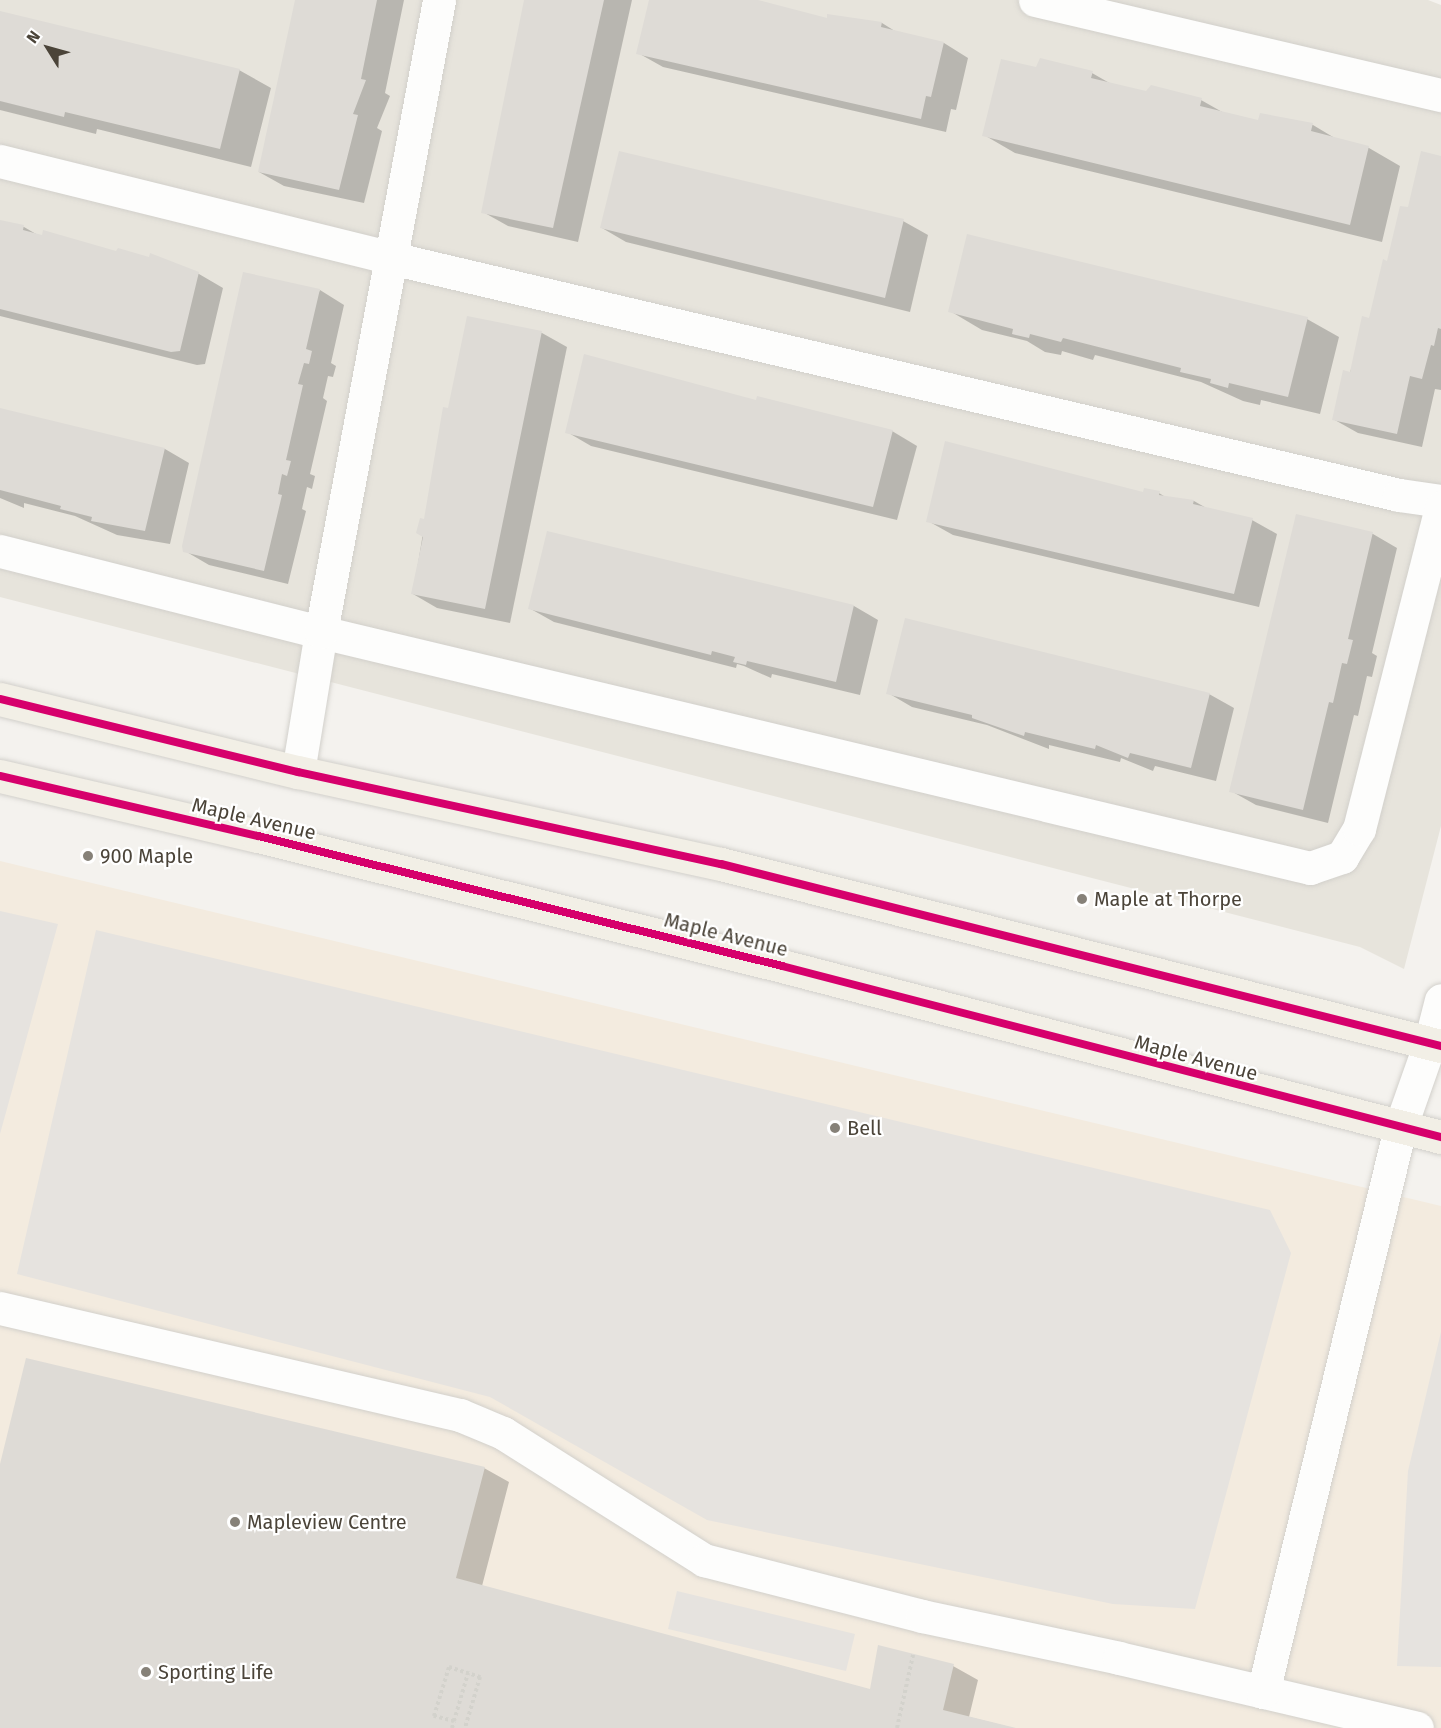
<!DOCTYPE html>
<html>
<head>
<meta charset="utf-8">
<style>
  body { margin:0 }
  #map { position:relative; width:1441px; height:1728px; overflow:hidden; background:#f4f2ee; font-family:"Fira Sans",sans-serif }
  div>[style] { position:absolute }
  [style*='--x'] { left:calc(var(--x)*1px); top:calc(var(--y)*1px); width:calc(var(--w)*1px); rotate:calc(var(--a)*1deg) }
  .residential>* { inset:0; background:#e7e4dc }
  .commercial>* { inset:0; background:#f3ebdf }
  .parking>* { inset:0; background:#e6e3df }
  .shadow>* { inset:0; background:#0003 }
  .building>* { inset:0; background:#dedbd6 }
  .path>* { height:4px; margin-top:-2px; transform-origin:0; background:repeating-linear-gradient(90deg,#d3d2cc 0 3px,transparent 0 6px) }
  .roads { filter:drop-shadow(0 0 2px #d2d0cb) drop-shadow(0 0 2px #d2d0cb) }
  .minor>* { height:33px; margin:-16.5px; padding:0 16.5px; transform-origin:16.5px; border-radius:16.5px; background:#fdfdfc }
  .major>* { height:33px; margin:-16.5px; padding:0 16.5px; transform-origin:16.5px; border-radius:16.5px; background:#f2efe6 }
  .cycleway>* { height:8px; margin:-4px; padding:0 4px; transform-origin:4px; border-radius:4px; background:#d6006c }
  .dots>* { width:16px; height:16px; translate:-50% -50%; box-sizing:border-box; border:3px solid #fff; border-radius:50% }
  span { translate:-50% -50%; white-space:nowrap; text-align:center; line-height:1.15; -webkit-text-stroke:4.5px #fff; paint-order:stroke }
  .street-label { font-size:20px; color:#4b4439 }
  .poi-label { font-size:20px; color:#4b4439 }
  .left { translate:0 -50%; text-align:left }
  .north { position:absolute; left:18px; top:18px; width:60px; height:60px; -webkit-text-stroke:4px #fff; paint-order:stroke; rotate:307deg; font-size:16px; font-weight:700; line-height:24px; text-align:center; color:#4b4439 }
  .north::after { content:''; display:block; margin:auto; width:21px; height:27px; background:#4b4439; clip-path:polygon(50% 0,100% 100%,50% 72%,0 100%) }
</style>
</head>
<body>
<div id="map">
  <div class="residential">
    <div style="clip-path:polygon(0 0,1428px 0,1441px 5px,1441px 826px,1404px 969px,1360px 947px,0 597px)"></div>
  </div>
  <div class="commercial">
    <div style="clip-path:polygon(0 861px,1441px 1206px,1441px 1728px,0 1728px)"></div>
  </div>
  <div class="parking">
    <div style="clip-path:polygon(0 911px,58px 924px,0 1134px)"></div>
    <div style="clip-path:polygon(96px 930px,1270px 1210px,1291px 1253px,1195px 1609px,1113px 1604px,707px 1520px,490px 1397px,17px 1274px)"></div>
    <div style="clip-path:polygon(1441px 1332px,1441px 1667px,1397px 1666px,1408px 1471px)"></div>
    <div style="clip-path:polygon(677px 1591px,855px 1634px,846px 1671px,668px 1629px)"></div>
  </div>
  <div class="shadow">
    <div style="clip-path:polygon(296px 0,404px 0,385px 93px,390px 96px,377px 128px,382px 131px,364px 203px,284px 186px,259px 172px)"></div>
    <div style="clip-path:polygon(526px 0,632px 0,578px 242px,508px 226px,483px 212px)"></div>
    <div style="clip-path:polygon(650px 0,752px 0,829px 20px,829px 16px,882px 23px,898px 33px,944px 43px,968px 58px,956px 110px,951px 109px,946px 132px,663px 67px,638px 53px)"></div>
    <div style="clip-path:polygon(0 13px,239px 70px,271px 88px,251px 167px,97px 129px,96px 134px,0 110px)"></div>
    <div style="clip-path:polygon(1036px 69px,1092px 73px,1113px 85px,1147px 93px,1201px 100px,1224px 113px,1259px 122px,1261px 115px,1313px 125px,1338px 140px,1369px 148px,1400px 166px,1382px 242px,1015px 153px,984px 135px)"></div>
    <div style="clip-path:polygon(1441px 157px,1441px 390px,1435px 389px,1422px 447px,1358px 433px,1333px 419px,1409px 209px)"></div>
    <div style="clip-path:polygon(903px 221px,928px 235px,910px 312px,626px 242px,602px 228px)"></div>
    <div style="clip-path:polygon(0 222px,24px 227px,43px 238px,150px 259px,151px 255px,199px 274px,223px 288px,205px 364px,197px 365px,0 316px)"></div>
    <div style="clip-path:polygon(320px 290px,344px 305px,331px 363px,336px 366px,333px 377px,328px 376px,323px 398px,327px 401px,310px 474px,315px 476px,312px 489px,307px 487px,302px 509px,306px 511px,288px 584px,209px 565px,185px 551px)"></div>
    <div style="clip-path:polygon(950px 311px,1307px 319px,1339px 337px,1320px 414px,1261px 400px,1260px 405px,1243px 401px,1201px 382px,1095px 355px,1093px 360px,1062px 351px,1061px 355px,1045px 352px,1027px 341px,982px 330px)"></div>
    <div style="clip-path:polygon(469px 318px,542px 333px,567px 347px,510px 623px,437px 608px,413px 594px,425px 521px)"></div>
    <div style="clip-path:polygon(757px 401px,892px 431px,917px 446px,897px 520px,591px 446px,567px 432px)"></div>
    <div style="clip-path:polygon(0 409px,165px 449px,189px 463px,170px 544px,117px 535px,75px 516px,24px 503px,24px 508px,0 498px)"></div>
    <div style="clip-path:polygon(1144px 493px,1159px 493px,1167px 498px,1194px 501px,1208px 509px,1252px 520px,1277px 534px,1259px 607px,953px 535px,928px 521px)"></div>
    <div style="clip-path:polygon(1297px 515px,1373px 534px,1397px 548px,1372px 653px,1377px 656px,1372px 677px,1367px 676px,1358px 716px,1354px 715px,1328px 823px,1256px 805px,1231px 791px)"></div>
    <div style="clip-path:polygon(854px 606px,878px 620px,860px 695px,772px 674px,771px 678px,744px 666px,737px 664px,736px 668px,554px 622px,529px 608px)"></div>
    <div style="clip-path:polygon(888px 693px,1209px 694px,1234px 708px,1216px 781px,1155px 766px,1153px 771px,1121px 758px,1120px 762px,1049px 745px,1049px 749px,987px 725px,912px 707px)"></div>
    <div style="clip-path:polygon(484px 1468px,509px 1482px,482px 1586px,871px 1690px,953px 1666px,978px 1680px,969px 1717px,1013px 1728px,0 1728px,0 1470px)"></div>
  </div>
  <div class="building">
    <div style="clip-path:polygon(295px 0,377px 0,361px 79px,366px 80px,353px 114px,358px 115px,339px 190px,258px 172px)"></div>
    <div style="clip-path:polygon(524px 0,604px 0,553px 228px,481px 213px)"></div>
    <div style="clip-path:polygon(649px 0,758px 0,827px 18px,827px 14px,882px 22px,881px 27px,944px 42px,931px 97px,926px 96px,921px 119px,636px 54px)"></div>
    <div style="clip-path:polygon(0 11px,240px 69px,220px 149px,65px 112px,64px 117px,0 101px)"></div>
    <div style="clip-path:polygon(1040px 58px,1093px 71px,1091px 78px,1146px 91px,1151px 85px,1202px 98px,1200px 106px,1258px 120px,1260px 113px,1313px 123px,1311px 131px,1369px 146px,1350px 225px,982px 136px,1001px 59px,1036px 67px)"></div>
    <div style="clip-path:polygon(619px 151px,904px 219px,885px 298px,600px 228px)"></div>
    <div style="clip-path:polygon(1421px 151px,1441px 156px,1441px 329px,1438px 328px,1434px 346px,1431px 345px,1422px 379px,1410px 376px,1397px 434px,1332px 420px,1343px 370px,1350px 372px,1362px 316px,1369px 318px,1383px 259px,1387px 261px,1400px 206px,1408px 207px)"></div>
    <div style="clip-path:polygon(0 220px,24px 225px,23px 230px,42px 235px,43px 230px,116px 251px,118px 248px,149px 257px,150px 253px,199px 272px,180px 351px,171px 352px,0 309px)"></div>
    <div style="clip-path:polygon(967px 234px,1308px 317px,1288px 397px,1229px 383px,1228px 388px,1210px 383px,1211px 379px,1180px 372px,1181px 368px,1063px 338px,1061px 342px,1030px 334px,1029px 338px,1012px 334px,1013px 329px,948px 312px)"></div>
    <div style="clip-path:polygon(243px 272px,320px 289px,306px 349px,312px 351px,309px 364px,304px 363px,298px 384px,303px 385px,286px 460px,291px 461px,287px 476px,282px 474px,278px 494px,282px 495px,264px 571px,183px 552px,182px 546px)"></div>
    <div style="clip-path:polygon(467px 316px,542px 331px,485px 609px,411px 594px,423px 537px,416px 533px,420px 518px,424px 519px,443px 407px,448px 408px)"></div>
    <div style="clip-path:polygon(584px 354px,756px 400px,757px 396px,893px 430px,873px 507px,565px 433px)"></div>
    <div style="clip-path:polygon(0 408px,165px 448px,145px 531px,91px 521px,92px 517px,60px 509px,61px 506px,0 490px)"></div>
    <div style="clip-path:polygon(945px 441px,1143px 492px,1144px 488px,1160px 491px,1159px 495px,1194px 500px,1193px 504px,1253px 518px,1234px 594px,926px 522px)"></div>
    <div style="clip-path:polygon(1296px 514px,1373px 532px,1348px 639px,1353px 640px,1347px 664px,1342px 663px,1333px 703px,1329px 702px,1303px 810px,1229px 792px)"></div>
    <div style="clip-path:polygon(547px 531px,854px 605px,836px 682px,747px 661px,746px 665px,733px 662px,735px 657px,712px 651px,711px 655px,528px 609px)"></div>
    <div style="clip-path:polygon(905px 618px,1210px 693px,1191px 768px,1130px 753px,1128px 758px,1096px 745px,1095px 749px,1025px 732px,1024px 736px,972px 718px,972px 715px,886px 694px)"></div>
    <div style="clip-path:polygon(26px 1358px,485px 1467px,456px 1578px,870px 1689px,878px 1645px,954px 1664px,943px 1710px,1016px 1728px,0 1728px,0 1464px)"></div>
  </div>
  <div class="path">
    <div style="--x:454;--y:1721;--w:50;--a:-73.7"></div>
    <div style="--x:452;--y:1728;--w:7;--a:-74"></div>
    <div style="--x:454;--y:1721;--w:21;--a:-166"></div>
    <div style="--x:434;--y:1716;--w:51;--a:-73"></div>
    <div style="--x:449;--y:1667;--w:33;--a:18"></div>
    <div style="--x:480;--y:1677;--w:53;--a:106.4"></div>
    <div style="--x:897;--y:1728;--w:75;--a:-77.6"></div>
  </div>
  <div class="roads">
    <div class="minor">
      <div style="--x:1035;--y:0;--w:417;--a:13.2"></div>
      <div style="--x:0;--y:161;--w:403;--a:13.9"></div>
      <div style="--x:391;--y:258;--w:1035;--a:13.23"></div>
      <div style="--x:1399;--y:495;--w:42;--a:8.1"></div>
      <div style="--x:0;--y:551;--w:331;--a:14.2"></div>
      <div style="--x:321;--y:632;--w:1017;--a:13.42"></div>
      <div style="--x:1310;--y:868;--w:34;--a:-19"></div>
      <div style="--x:1342;--y:857;--w:33;--a:-59"></div>
      <div style="--x:1359;--y:829;--w:332;--a:-75.7"></div>
      <div style="--x:298;--y:772;--w:142;--a:-80.7"></div>
      <div style="--x:321;--y:632;--w:643;--a:-79.42"></div>
      <div style="--x:0;--y:1308;--w:472;--a:13.1"></div>
      <div style="--x:460;--y:1415;--w:47;--a:22.7"></div>
      <div style="--x:503;--y:1433;--w:238;--a:32.3"></div>
      <div style="--x:704;--y:1560;--w:225;--a:14.4"></div>
      <div style="--x:922;--y:1616;--w:201;--a:12"></div>
      <div style="--x:1119;--y:1658;--w:306;--a:13.2"></div>
      <div style="--x:1263;--y:1692;--w:580;--a:-76.35"></div>
      <div style="--x:1400;--y:1128;--w:90;--a:-70.6"></div>
      <div style="--x:1430;--y:1043;--w:44;--a:-75.7"></div>
    </div>
    <div class="major">
      <div style="--x:0;--y:699;--w:307;--a:13.8"></div>
      <div style="--x:298;--y:772;--w:433;--a:12.3"></div>
      <div style="--x:721;--y:864;--w:743;--a:14.19"></div>
      <div style="--x:0;--y:776;--w:265;--a:13.1"></div>
      <div style="--x:258;--y:836;--w:540;--a:13.93"></div>
      <div style="--x:782;--y:966;--w:681;--a:14.55"></div>
    </div>
  </div>
  <div class="cycleway">
    <div style="--x:0;--y:699;--w:307;--a:13.8"></div>
    <div style="--x:298;--y:772;--w:433;--a:12.3"></div>
    <div style="--x:721;--y:864;--w:743;--a:14.19"></div>
    <div style="--x:0;--y:776;--w:265;--a:13.1"></div>
    <div style="--x:258;--y:836;--w:540;--a:13.93"></div>
    <div style="--x:782;--y:966;--w:681;--a:14.55"></div>
  </div>
  <div class="dots">
    <div style="left:88px;top:856px;background:#868178"></div>
    <div style="left:1082px;top:899px;background:#868178"></div>
    <div style="left:835px;top:1128px;background:#868178"></div>
    <div style="left:235px;top:1522px;background:#868178"></div>
    <div style="left:146px;top:1672px;background:#868178"></div>
  </div>
  <div class="street-label">
    <span style="left:254px;top:819px;rotate:13deg">Maple Avenue</span>
    <span style="left:726px;top:935px;rotate:14deg">Maple Avenue</span>
    <span style="left:1196px;top:1058px;rotate:15deg">Maple Avenue</span>
  </div>
  <div class="poi-label">
    <span class="left" style="left:100px;top:856px">900 Maple</span>
    <span class="left" style="left:1094px;top:899px">Maple at Thorpe</span>
    <span class="left" style="left:847px;top:1128px">Bell</span>
    <span class="left" style="left:247px;top:1522px">Mapleview Centre</span>
    <span class="left" style="left:158px;top:1672px">Sporting Life</span>
  </div>
  <div class="north">N</div>
</div>
</body>
</html>
